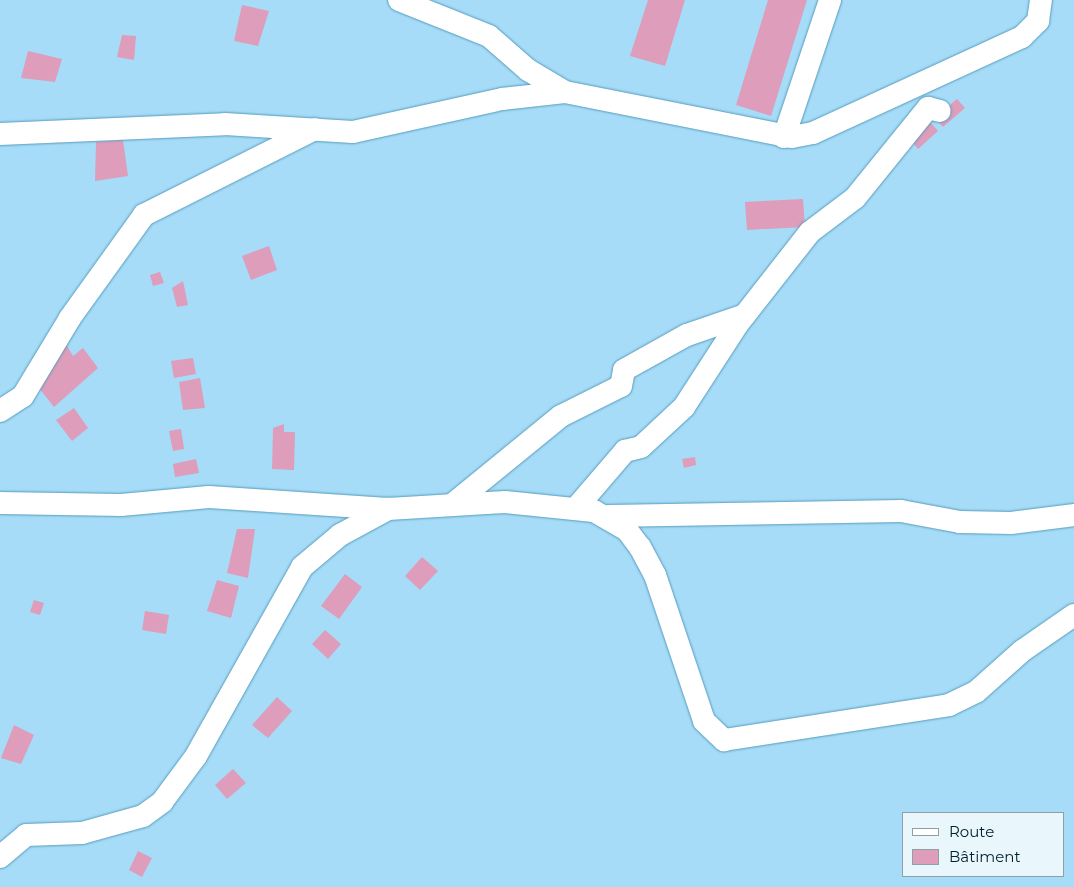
<!DOCTYPE html>
<html>
<head>
<meta charset="utf-8">
<style>
  body { margin:0 }
  #map { position:relative; width:1074px; height:887px; overflow:hidden; background:#a6dcf8; font-family:Montserrat,sans-serif }
  div>[style] { position:absolute }
  [style*='--x'] { left:calc(var(--x)*1px); top:calc(var(--y)*1px); width:calc(var(--w)*1px); rotate:calc(var(--a)*1deg) }
  .building>* { inset:0; background:#dd9dbb }
  .roads { filter:drop-shadow(0 0 1px #579cbc) drop-shadow(0 0 1px #579cbc) }
  .minor>* { height:22px; margin:-11px; padding:0 11px; transform-origin:11px; border-radius:11px; background:#fff }
  span { translate:-50% -50%; white-space:nowrap; text-align:center; line-height:1.15; -webkit-text-stroke:4.5px #e9f7fd; paint-order:stroke }
  .legend { position:absolute; left:902px; top:812px; width:162px; height:65px; box-sizing:border-box; background:#e9f7fd; border:1px solid #8ca0a9; margin:0; padding:6px 9px; list-style:none; font-size:15px; color:#011e2a }
  .legend li { display:flex; align-items:center; gap:10px; height:25px }
  .legend b { width:25px; border:1px solid #8ca0a9 }
</style>
</head>
<body>
<div id="map">
  <div class="building">
    <div style="clip-path:polygon(648px 0,685px 0,665px 66px,630px 56px)"></div>
    <div style="clip-path:polygon(768px 0,807px 0,771px 116px,736px 105px)"></div>
    <div style="clip-path:polygon(242px 5px,269px 11px,258px 46px,234px 41px)"></div>
    <div style="clip-path:polygon(122px 35px,136px 36px,134px 60px,117px 57px)"></div>
    <div style="clip-path:polygon(28px 51px,62px 59px,55px 82px,21px 78px)"></div>
    <div style="clip-path:polygon(957px 99px,965px 108px,943px 127px,935px 118px)"></div>
    <div style="clip-path:polygon(930px 122px,938px 131px,918px 149px,910px 139px)"></div>
    <div style="clip-path:polygon(123px 140px,128px 176px,95px 181px,96px 142px)"></div>
    <div style="clip-path:polygon(803px 199px,805px 227px,747px 230px,745px 202px)"></div>
    <div style="clip-path:polygon(269px 246px,277px 270px,251px 280px,242px 256px)"></div>
    <div style="clip-path:polygon(160px 272px,164px 283px,153px 286px,150px 275px)"></div>
    <div style="clip-path:polygon(183px 281px,188px 305px,177px 307px,172px 288px)"></div>
    <div style="clip-path:polygon(66px 344px,73px 356px,83px 348px,98px 368px,54px 407px,35px 383px)"></div>
    <div style="clip-path:polygon(193px 358px,196px 374px,174px 378px,171px 361px)"></div>
    <div style="clip-path:polygon(200px 378px,205px 408px,183px 410px,179px 382px)"></div>
    <div style="clip-path:polygon(74px 408px,88px 428px,72px 441px,56px 420px)"></div>
    <div style="clip-path:polygon(284px 424px,284px 432px,295px 432px,294px 470px,272px 469px,273px 428px)"></div>
    <div style="clip-path:polygon(181px 429px,184px 449px,173px 451px,169px 431px)"></div>
    <div style="clip-path:polygon(695px 457px,696px 465px,684px 468px,682px 459px)"></div>
    <div style="clip-path:polygon(196px 459px,199px 473px,175px 477px,173px 464px)"></div>
    <div style="clip-path:polygon(237px 529px,255px 529px,248px 578px,227px 573px)"></div>
    <div style="clip-path:polygon(422px 557px,438px 571px,420px 590px,405px 576px)"></div>
    <div style="clip-path:polygon(345px 574px,362px 587px,339px 619px,321px 606px)"></div>
    <div style="clip-path:polygon(217px 580px,239px 586px,231px 618px,207px 611px)"></div>
    <div style="clip-path:polygon(34px 600px,44px 603px,40px 615px,30px 612px)"></div>
    <div style="clip-path:polygon(145px 611px,169px 615px,166px 634px,142px 630px)"></div>
    <div style="clip-path:polygon(325px 630px,341px 644px,328px 659px,312px 644px)"></div>
    <div style="clip-path:polygon(277px 697px,292px 711px,268px 738px,252px 725px)"></div>
    <div style="clip-path:polygon(14px 725px,34px 735px,21px 764px,1px 758px)"></div>
    <div style="clip-path:polygon(233px 769px,246px 783px,227px 799px,215px 785px)"></div>
    <div style="clip-path:polygon(138px 851px,152px 858px,142px 877px,129px 870px)"></div>
  </div>
  <div class="roads">
    <div class="minor">
      <div style="--x:399;--y:0;--w:97;--a:21.8"></div>
      <div style="--x:489;--y:36;--w:52;--a:41.1"></div>
      <div style="--x:528;--y:70;--w:43;--a:30.7"></div>
      <div style="--x:565;--y:92;--w:231;--a:11.2"></div>
      <div style="--x:792;--y:137;--w:21;--a:-11"></div>
      <div style="--x:813;--y:133;--w:230;--a:-24.7"></div>
      <div style="--x:1022;--y:37;--w:23;--a:-45"></div>
      <div style="--x:1038;--y:21;--w:21;--a:-82"></div>
      <div style="--x:0;--y:134;--w:225;--a:-2.5"></div>
      <div style="--x:225;--y:124;--w:128;--a:3.6"></div>
      <div style="--x:353;--y:132;--w:153;--a:-12.5"></div>
      <div style="--x:502;--y:99;--w:63;--a:-6.3"></div>
      <div style="--x:784;--y:137;--w:145;--a:-71.4"></div>
      <div style="--x:0;--y:411;--w:27;--a:-33"></div>
      <div style="--x:23;--y:396;--w:91;--a:-58.9"></div>
      <div style="--x:70;--y:318;--w:127;--a:-54.3"></div>
      <div style="--x:144;--y:215;--w:191;--a:-26.7"></div>
      <div style="--x:0;--y:503;--w:121;--a:0.9"></div>
      <div style="--x:121;--y:505;--w:88;--a:-5.2"></div>
      <div style="--x:209;--y:497;--w:179;--a:3.8"></div>
      <div style="--x:388;--y:509;--w:117;--a:-3.4"></div>
      <div style="--x:505;--y:502;--w:89;--a:5.8"></div>
      <div style="--x:594;--y:511;--w:38;--a:30"></div>
      <div style="--x:627;--y:530;--w:21;--a:53"></div>
      <div style="--x:640;--y:547;--w:32;--a:62"></div>
      <div style="--x:655;--y:575;--w:154;--a:71.4"></div>
      <div style="--x:704;--y:721;--w:28;--a:44"></div>
      <div style="--x:724;--y:740;--w:228;--a:-8.8"></div>
      <div style="--x:949;--y:705;--w:30;--a:-26"></div>
      <div style="--x:976;--y:692;--w:62;--a:-41.7"></div>
      <div style="--x:1022;--y:651;--w:63;--a:-34.7"></div>
      <div style="--x:453;--y:504;--w:139;--a:-39.2"></div>
      <div style="--x:561;--y:416;--w:67;--a:-26.6"></div>
      <div style="--x:621;--y:386;--w:16;--a:-79"></div>
      <div style="--x:624;--y:370;--w:72;--a:-29.1"></div>
      <div style="--x:687;--y:335;--w:61;--a:-19"></div>
      <div style="--x:577;--y:507;--w:74;--a:-49.4"></div>
      <div style="--x:625;--y:451;--w:16;--a:-14"></div>
      <div style="--x:641;--y:447;--w:59;--a:-42.9"></div>
      <div style="--x:684;--y:407;--w:98;--a:-57.1"></div>
      <div style="--x:737;--y:325;--w:118;--a:-51.9"></div>
      <div style="--x:810;--y:232;--w:56;--a:-37.1"></div>
      <div style="--x:855;--y:198;--w:116;--a:-51"></div>
      <div style="--x:928;--y:108;--w:12;--a:14"></div>
      <div style="--x:609;--y:516;--w:292;--a:-1"></div>
      <div style="--x:901;--y:511;--w:60;--a:10.6"></div>
      <div style="--x:960;--y:522;--w:51;--a:1.1"></div>
      <div style="--x:1011;--y:523;--w:64;--a:-7.2"></div>
      <div style="--x:0;--y:857;--w:34;--a:-40"></div>
      <div style="--x:26;--y:835;--w:56;--a:-2"></div>
      <div style="--x:82;--y:833;--w:63;--a:-15.6"></div>
      <div style="--x:143;--y:816;--w:24;--a:-36"></div>
      <div style="--x:162;--y:802;--w:57;--a:-53.5"></div>
      <div style="--x:196;--y:756;--w:217;--a:-60.7"></div>
      <div style="--x:302;--y:567;--w:50;--a:-40.1"></div>
      <div style="--x:340;--y:535;--w:55;--a:-28.4"></div>
    </div>
  </div>
  <ul class="legend">
  <li><b style="height:6px;background:#fff"></b>Route</li>
  <li><b style="height:14px;background:#dd9dbb"></b>Bâtiment</li>
  </ul>
</div>
</body>
</html>
